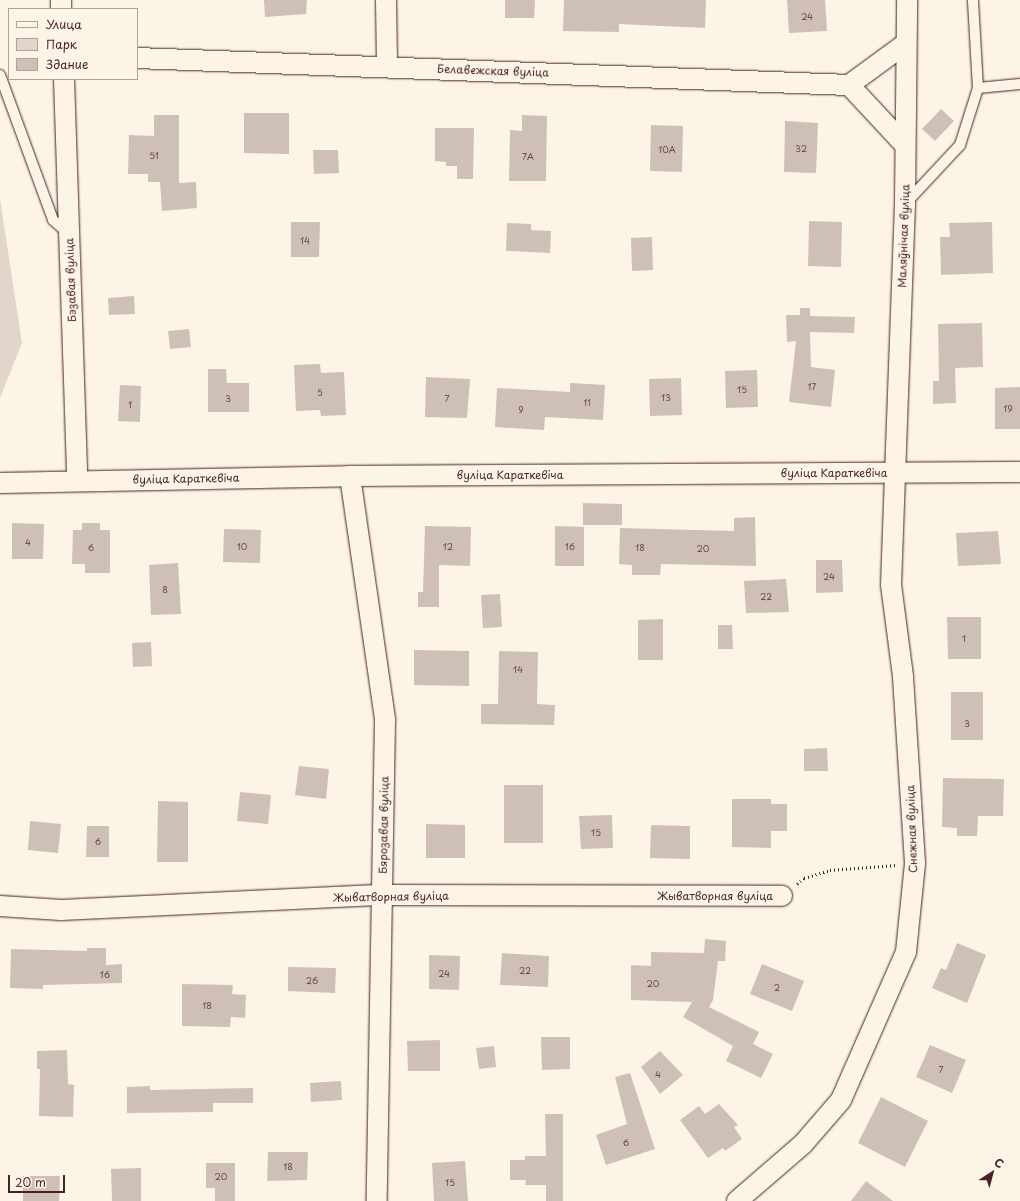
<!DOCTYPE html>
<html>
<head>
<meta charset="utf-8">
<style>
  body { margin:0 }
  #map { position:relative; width:1020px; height:1201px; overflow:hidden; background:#fcf5e5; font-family:"Playpen Sans",sans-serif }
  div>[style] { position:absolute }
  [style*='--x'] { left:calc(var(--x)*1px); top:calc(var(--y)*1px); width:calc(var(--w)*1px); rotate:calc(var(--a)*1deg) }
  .green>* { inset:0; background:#e2d5ca }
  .building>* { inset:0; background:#cfc0b7 }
  .path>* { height:2.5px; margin-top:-1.25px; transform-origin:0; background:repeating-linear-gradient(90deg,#4a1f2b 0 1px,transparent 0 4px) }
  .roads { filter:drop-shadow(0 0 1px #4a1f2b) drop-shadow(0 0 1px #4a1f2b) }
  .service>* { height:10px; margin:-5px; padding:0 5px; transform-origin:5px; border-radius:5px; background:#fcf5e5 }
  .minor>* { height:20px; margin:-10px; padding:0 10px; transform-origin:10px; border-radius:10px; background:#fcf5e5 }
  span { translate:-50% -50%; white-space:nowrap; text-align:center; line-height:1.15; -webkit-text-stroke:3px #fcf5e5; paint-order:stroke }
  .number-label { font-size:9px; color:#6b474e }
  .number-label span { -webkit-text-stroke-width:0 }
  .street-label { font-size:11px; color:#4a1f2b }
  .legend { position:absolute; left:8px; top:8px; width:130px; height:72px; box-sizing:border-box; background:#fcf5e5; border:1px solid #b59f9b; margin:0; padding:5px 7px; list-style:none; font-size:12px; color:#4a1f2b }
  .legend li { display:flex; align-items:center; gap:8px; height:20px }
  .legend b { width:20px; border:1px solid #b59f9b }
  .north { position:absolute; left:972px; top:1153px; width:40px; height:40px; -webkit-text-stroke:3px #fcf5e5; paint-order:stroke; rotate:36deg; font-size:11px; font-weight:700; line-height:16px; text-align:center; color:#4a1f2b }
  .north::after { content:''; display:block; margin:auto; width:14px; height:18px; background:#4a1f2b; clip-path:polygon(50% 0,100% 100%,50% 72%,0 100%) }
  .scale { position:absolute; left:8px; top:1175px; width:57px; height:18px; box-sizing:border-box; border:2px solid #4a1f2b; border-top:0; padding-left:5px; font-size:12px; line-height:14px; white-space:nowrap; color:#4a1f2b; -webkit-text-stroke:3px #fcf5e5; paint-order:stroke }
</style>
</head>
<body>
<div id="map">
  <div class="green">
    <div style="clip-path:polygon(0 199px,22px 343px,0 398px)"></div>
  </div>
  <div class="building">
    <div style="clip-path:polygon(264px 0,307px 0,306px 14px,265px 17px)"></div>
    <div style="clip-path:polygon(505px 0,535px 0,534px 18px,505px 18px)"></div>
    <div style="clip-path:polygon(564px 0,706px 0,705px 28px,619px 24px,619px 32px,563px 31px)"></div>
    <div style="clip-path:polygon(787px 0,825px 0,827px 31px,789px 33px)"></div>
    <div style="clip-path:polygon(941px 109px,954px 121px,935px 141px,922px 129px)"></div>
    <div style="clip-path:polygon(244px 113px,289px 113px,289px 154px,244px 153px)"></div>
    <div style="clip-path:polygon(154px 115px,179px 115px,179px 183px,196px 182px,197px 208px,162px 211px,160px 182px,148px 182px,148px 174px,128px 174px,129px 135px,154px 136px)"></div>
    <div style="clip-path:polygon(522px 115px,547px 116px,546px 181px,509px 181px,510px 130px,522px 131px)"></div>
    <div style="clip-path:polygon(785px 121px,818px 123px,816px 173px,784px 172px)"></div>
    <div style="clip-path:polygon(651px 125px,683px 126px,682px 172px,650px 171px)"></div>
    <div style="clip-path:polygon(435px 128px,474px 128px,473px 179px,457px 179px,457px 166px,446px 166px,446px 162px,435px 161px)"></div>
    <div style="clip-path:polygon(313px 150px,338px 150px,339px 173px,314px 174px)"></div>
    <div style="clip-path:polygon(809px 221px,842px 222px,841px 267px,808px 266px)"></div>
    <div style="clip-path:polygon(291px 222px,320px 222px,319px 257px,291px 257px)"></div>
    <div style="clip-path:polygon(992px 222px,993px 273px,941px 275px,940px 237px,950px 237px,949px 223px)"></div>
    <div style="clip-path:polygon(507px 223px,531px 224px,531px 230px,551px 231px,550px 253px,506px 251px)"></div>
    <div style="clip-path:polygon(652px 237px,653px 270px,632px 271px,631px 238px)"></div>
    <div style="clip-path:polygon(134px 296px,135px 314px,109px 315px,108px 298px)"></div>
    <div style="clip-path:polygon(800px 308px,810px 308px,810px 316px,855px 317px,854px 333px,810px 332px,811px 367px,835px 370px,831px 407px,789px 402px,796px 341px,787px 342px,786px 315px,800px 315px)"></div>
    <div style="clip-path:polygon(982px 323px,983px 367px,955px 368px,956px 403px,933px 404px,933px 381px,939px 381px,938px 324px)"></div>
    <div style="clip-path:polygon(189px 329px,191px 347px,170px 349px,168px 331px)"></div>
    <div style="clip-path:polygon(320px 364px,321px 373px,344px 372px,346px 415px,321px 416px,320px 410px,296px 411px,294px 365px)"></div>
    <div style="clip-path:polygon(208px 369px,226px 369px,227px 383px,249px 383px,249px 412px,208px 412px)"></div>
    <div style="clip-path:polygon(757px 370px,758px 407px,726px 408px,725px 371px)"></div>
    <div style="clip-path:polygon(426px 377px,470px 379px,467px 418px,425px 417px)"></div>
    <div style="clip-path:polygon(681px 378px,682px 415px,650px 416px,649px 379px)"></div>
    <div style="clip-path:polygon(570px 383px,605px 385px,603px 420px,545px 417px,544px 430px,495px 427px,497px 388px,570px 392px)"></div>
    <div style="clip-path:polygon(120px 385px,141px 386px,140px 422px,118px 421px)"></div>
    <div style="clip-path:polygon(1020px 387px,1020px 429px,995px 429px,995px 388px)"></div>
    <div style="clip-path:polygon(583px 503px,622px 504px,622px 525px,583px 525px)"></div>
    <div style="clip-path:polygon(755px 517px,756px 566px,661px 564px,660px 575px,632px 575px,632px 565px,619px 564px,620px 528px,734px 531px,734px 518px)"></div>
    <div style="clip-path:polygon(12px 523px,44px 524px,43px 559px,12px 559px)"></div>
    <div style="clip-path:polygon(82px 523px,100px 523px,100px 530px,110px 530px,110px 573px,85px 573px,85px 564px,72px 564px,73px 530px,82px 530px)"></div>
    <div style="clip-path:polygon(425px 526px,471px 527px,470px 566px,439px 565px,439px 607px,418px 607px,418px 592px,423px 592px)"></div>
    <div style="clip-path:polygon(555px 526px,584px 527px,584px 566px,555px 566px)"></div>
    <div style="clip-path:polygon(224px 529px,261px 530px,260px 563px,223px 562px)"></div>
    <div style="clip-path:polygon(998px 531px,1001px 564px,958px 566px,956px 533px)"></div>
    <div style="clip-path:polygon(816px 560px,842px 560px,843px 592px,816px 593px)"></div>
    <div style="clip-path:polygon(178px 563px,181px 614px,151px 615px,149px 565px)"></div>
    <div style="clip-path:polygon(786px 579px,789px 612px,746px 613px,744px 581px)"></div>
    <div style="clip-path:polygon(500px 594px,502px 627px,483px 628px,481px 595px)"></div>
    <div style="clip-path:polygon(947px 617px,981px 617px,981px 659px,948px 659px)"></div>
    <div style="clip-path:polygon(663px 619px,663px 660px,638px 660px,638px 620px)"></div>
    <div style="clip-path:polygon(718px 625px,732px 625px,733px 649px,718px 649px)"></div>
    <div style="clip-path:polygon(151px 642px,152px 666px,133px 667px,132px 643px)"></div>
    <div style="clip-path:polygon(414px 650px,469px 651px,469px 686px,414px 685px)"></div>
    <div style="clip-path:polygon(499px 651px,538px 652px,537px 704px,555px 705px,554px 725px,481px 724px,481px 704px,498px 704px)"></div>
    <div style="clip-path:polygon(951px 692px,983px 692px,983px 740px,951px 740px)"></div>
    <div style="clip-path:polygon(827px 748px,828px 771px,804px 771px,804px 749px)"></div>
    <div style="clip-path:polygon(299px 766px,329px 769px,326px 799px,295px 795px)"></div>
    <div style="clip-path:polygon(943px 778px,1004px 779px,1003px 816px,978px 816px,977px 836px,957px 836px,957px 828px,942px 827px)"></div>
    <div style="clip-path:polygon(504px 785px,543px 785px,543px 843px,504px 843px)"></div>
    <div style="clip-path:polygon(240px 792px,271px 795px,268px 824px,237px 821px)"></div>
    <div style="clip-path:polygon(732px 799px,771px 799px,771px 804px,787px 804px,787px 831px,771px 831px,771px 848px,732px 847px)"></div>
    <div style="clip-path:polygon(158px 801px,188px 802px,188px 862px,157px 862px)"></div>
    <div style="clip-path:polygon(612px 815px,613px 848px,581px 849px,579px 816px)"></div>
    <div style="clip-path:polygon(30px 821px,61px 824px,58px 853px,28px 850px)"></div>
    <div style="clip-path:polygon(426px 824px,465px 825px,465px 858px,426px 858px)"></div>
    <div style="clip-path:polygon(651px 825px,690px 826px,690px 859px,650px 858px)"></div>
    <div style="clip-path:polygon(87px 826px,109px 826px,109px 857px,86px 857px)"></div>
    <div style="clip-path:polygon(705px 939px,726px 941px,725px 961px,718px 961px,713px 1000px,709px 1007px,759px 1032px,753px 1044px,773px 1054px,761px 1078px,726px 1061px,733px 1046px,683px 1017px,692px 1002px,631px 1000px,631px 965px,651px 966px,651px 952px,704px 953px)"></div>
    <div style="clip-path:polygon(957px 943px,986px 955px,967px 1003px,932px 988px,941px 968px,946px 970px)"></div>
    <div style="clip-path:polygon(87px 948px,106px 948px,106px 965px,122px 964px,122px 983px,43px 985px,43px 989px,10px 988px,11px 949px,87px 951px)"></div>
    <div style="clip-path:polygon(502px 953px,549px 956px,548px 987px,500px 985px)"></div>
    <div style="clip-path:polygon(429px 955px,460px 956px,459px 990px,429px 989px)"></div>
    <div style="clip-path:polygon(762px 964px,804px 981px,792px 1011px,750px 994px)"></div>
    <div style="clip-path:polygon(288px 967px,336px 968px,335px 993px,288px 991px)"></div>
    <div style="clip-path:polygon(182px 984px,233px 985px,232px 994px,246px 995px,245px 1018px,231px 1017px,230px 1027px,182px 1026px)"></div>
    <div style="clip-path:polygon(541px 1037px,570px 1037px,570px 1069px,542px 1070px)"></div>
    <div style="clip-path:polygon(440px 1040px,440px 1071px,408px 1071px,407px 1041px)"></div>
    <div style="clip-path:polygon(930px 1045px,966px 1060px,952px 1093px,916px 1077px)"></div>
    <div style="clip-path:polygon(494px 1046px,496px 1067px,479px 1069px,476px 1048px)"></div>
    <div style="clip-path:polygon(67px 1050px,68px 1084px,74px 1085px,73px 1117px,39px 1116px,40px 1069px,37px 1069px,37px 1051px)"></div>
    <div style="clip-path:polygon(660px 1051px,683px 1075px,660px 1094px,641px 1067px)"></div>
    <div style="clip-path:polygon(630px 1073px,655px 1149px,606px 1165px,596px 1135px,627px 1124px,615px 1077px)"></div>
    <div style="clip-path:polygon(341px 1081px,342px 1100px,311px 1102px,310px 1083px)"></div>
    <div style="clip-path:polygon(150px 1086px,150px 1090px,253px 1088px,253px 1103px,213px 1103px,213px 1112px,127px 1113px,127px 1087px)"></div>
    <div style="clip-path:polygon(881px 1097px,928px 1121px,905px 1167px,858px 1143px)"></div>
    <div style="clip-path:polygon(719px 1104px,738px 1125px,734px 1127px,742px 1139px,725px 1151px,723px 1148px,708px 1158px,680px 1120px,699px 1106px,705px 1114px)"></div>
    <div style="clip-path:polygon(545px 1114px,563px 1114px,563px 1201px,546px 1201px,546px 1185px,525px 1185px,526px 1180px,510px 1180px,510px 1160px,525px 1160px,525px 1156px,546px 1156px)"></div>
    <div style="clip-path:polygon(268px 1152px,308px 1152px,307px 1180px,267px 1181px)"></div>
    <div style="clip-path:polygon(465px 1161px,468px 1201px,434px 1201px,432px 1163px)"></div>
    <div style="clip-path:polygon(206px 1163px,235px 1163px,235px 1201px,215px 1201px,215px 1188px,206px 1188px)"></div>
    <div style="clip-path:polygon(141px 1168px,141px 1201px,112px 1201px,111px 1169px)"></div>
    <div style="clip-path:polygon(23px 1176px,60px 1176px,59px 1201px,23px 1201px)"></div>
    <div style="clip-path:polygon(866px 1181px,893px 1201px,851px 1201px)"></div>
  </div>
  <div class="path">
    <div style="--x:797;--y:884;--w:9;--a:-41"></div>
    <div style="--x:804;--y:878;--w:27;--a:-17"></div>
    <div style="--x:830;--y:870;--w:67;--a:-4.3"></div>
  </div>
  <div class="roads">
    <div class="service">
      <div style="--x:0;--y:75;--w:154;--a:69.9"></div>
      <div style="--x:53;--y:220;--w:20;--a:41"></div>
      <div style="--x:978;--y:88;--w:42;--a:-5.4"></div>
      <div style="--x:905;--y:204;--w:81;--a:-47"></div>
      <div style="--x:960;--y:145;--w:60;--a:-72.5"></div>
      <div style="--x:978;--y:88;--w:88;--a:-93.3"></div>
    </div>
    <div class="minor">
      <div style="--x:61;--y:0;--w:9;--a:90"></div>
      <div style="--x:386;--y:0;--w:66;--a:89.1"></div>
      <div style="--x:137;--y:58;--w:713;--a:2.17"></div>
      <div style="--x:849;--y:85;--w:82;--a:47"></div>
      <div style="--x:64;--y:79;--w:402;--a:88.1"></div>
      <div style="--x:849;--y:85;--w:69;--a:-36.2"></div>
      <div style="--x:350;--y:476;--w:246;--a:81.8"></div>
      <div style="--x:385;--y:720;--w:481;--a:91"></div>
      <div style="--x:0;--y:483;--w:350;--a:-1.1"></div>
      <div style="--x:350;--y:476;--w:670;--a:-0.34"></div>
      <div style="--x:0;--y:906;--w:61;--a:3.8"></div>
      <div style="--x:61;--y:910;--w:322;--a:-2.7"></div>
      <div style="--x:383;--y:895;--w:399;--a:0.1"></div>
      <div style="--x:737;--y:1201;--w:87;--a:-40.8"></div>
      <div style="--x:803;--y:1144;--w:58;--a:-49.2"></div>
      <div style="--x:841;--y:1100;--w:162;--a:-66.3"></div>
      <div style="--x:906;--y:952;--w:89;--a:-84.2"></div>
      <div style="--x:915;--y:863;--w:187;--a:-93.7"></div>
      <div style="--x:903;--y:676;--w:92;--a:-97.5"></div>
      <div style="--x:891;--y:585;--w:381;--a:-87.9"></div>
      <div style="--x:905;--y:204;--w:204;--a:-89.4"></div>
    </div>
  </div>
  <div class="number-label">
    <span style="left:807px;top:16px">24</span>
    <span style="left:801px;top:148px">32</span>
    <span style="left:667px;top:149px">10А</span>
    <span style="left:154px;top:155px">51</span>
    <span style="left:528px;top:156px">7А</span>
    <span style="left:305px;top:240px">14</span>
    <span style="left:812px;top:386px">17</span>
    <span style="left:742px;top:389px">15</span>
    <span style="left:320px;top:392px">5</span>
    <span style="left:666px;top:397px">13</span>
    <span style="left:228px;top:398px">3</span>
    <span style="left:447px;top:398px">7</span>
    <span style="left:587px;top:402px">11</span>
    <span style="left:130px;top:404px">1</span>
    <span style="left:1008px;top:408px">19</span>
    <span style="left:521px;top:409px">9</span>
    <span style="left:28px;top:542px">4</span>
    <span style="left:242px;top:546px">10</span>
    <span style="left:448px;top:546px">12</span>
    <span style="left:570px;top:546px">16</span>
    <span style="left:91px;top:547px">6</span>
    <span style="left:640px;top:547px">18</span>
    <span style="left:703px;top:548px">20</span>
    <span style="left:829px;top:576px">24</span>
    <span style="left:165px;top:589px">8</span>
    <span style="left:766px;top:596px">22</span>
    <span style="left:964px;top:638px">1</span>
    <span style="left:518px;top:669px">14</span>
    <span style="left:967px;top:723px">3</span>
    <span style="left:596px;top:832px">15</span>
    <span style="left:98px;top:841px">6</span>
    <span style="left:525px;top:970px">22</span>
    <span style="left:444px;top:973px">24</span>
    <span style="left:105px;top:974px">16</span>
    <span style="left:312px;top:980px">26</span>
    <span style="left:653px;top:983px">20</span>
    <span style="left:777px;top:987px">2</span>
    <span style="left:207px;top:1005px">18</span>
    <span style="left:941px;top:1069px">7</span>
    <span style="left:658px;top:1074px">4</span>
    <span style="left:626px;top:1142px">6</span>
    <span style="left:288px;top:1166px">18</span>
    <span style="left:221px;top:1176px">20</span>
    <span style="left:450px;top:1182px">15</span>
  </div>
  <div class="street-label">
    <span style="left:493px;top:71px;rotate:2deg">Белавежская вуліца</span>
    <span style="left:904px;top:236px;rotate:-88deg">Маляўнічая вуліца</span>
    <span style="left:71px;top:280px;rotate:-92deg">Бэзавая вуліца</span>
    <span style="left:834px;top:473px">вуліца Караткевіча</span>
    <span style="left:510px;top:475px">вуліца Караткевіча</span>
    <span style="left:186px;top:479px;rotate:-1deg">вуліца Караткевіча</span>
    <span style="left:384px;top:825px;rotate:-89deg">Бярозавая вуліца</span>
    <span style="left:912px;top:829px;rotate:-92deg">Снежная вуліца</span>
    <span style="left:715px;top:896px">Жыватворная вуліца</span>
    <span style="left:391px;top:897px;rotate:-1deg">Жыватворная вуліца</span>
  </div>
  <ul class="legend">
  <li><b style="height:5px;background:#fcf5e5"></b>Улица</li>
  <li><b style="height:11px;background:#e2d5ca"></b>Парк</li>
  <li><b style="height:11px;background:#cfc0b7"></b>Здание</li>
  </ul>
  <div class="north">С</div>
  <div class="scale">20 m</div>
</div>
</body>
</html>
